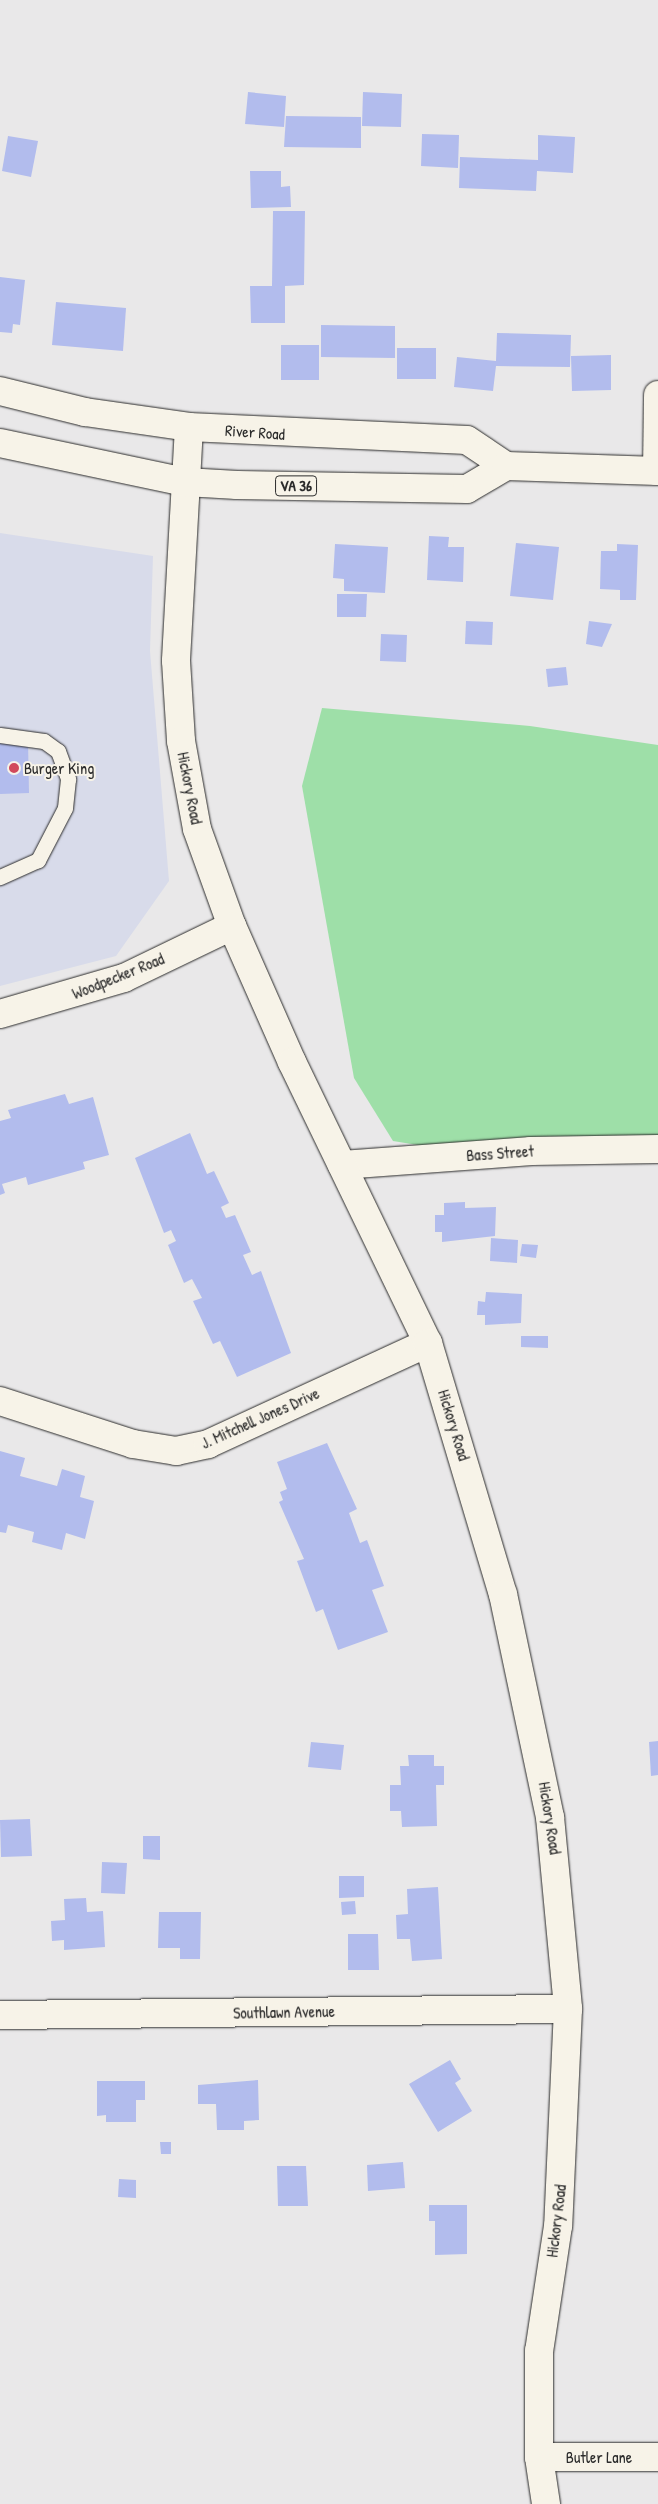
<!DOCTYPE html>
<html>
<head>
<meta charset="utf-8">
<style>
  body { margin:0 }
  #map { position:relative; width:658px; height:2504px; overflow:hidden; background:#e9e8e9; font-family:"Patrick Hand",sans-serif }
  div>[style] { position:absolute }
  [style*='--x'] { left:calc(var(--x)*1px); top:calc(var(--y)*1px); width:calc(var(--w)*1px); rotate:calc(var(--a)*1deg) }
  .built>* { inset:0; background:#d8dbea }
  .green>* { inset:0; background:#9edfa8 }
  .building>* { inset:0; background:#b2bced }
  .roads { filter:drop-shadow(0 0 1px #2b2b2b) drop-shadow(0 0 1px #2b2b2b) }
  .lane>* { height:15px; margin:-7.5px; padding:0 7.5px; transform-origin:7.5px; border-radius:7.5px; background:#f7f3e8 }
  .street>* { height:28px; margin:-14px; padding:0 14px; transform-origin:14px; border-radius:14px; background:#f7f3e8 }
  .secondary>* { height:28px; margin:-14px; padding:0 14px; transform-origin:14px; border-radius:14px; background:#f7f3e8 }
  .primary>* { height:28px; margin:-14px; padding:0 14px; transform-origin:14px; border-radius:14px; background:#f7f3e8 }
  .dots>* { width:14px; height:14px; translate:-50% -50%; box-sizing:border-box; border:2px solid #f7f3e8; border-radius:50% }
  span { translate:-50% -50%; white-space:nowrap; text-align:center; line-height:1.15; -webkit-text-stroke:4px #f7f3e8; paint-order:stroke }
  .shield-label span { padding:1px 4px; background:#f7f3e8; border:1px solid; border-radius:4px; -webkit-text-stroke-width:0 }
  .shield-label { font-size:15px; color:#2b2b2b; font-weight:700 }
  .street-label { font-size:16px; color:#2b2b2b }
  .poi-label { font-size:16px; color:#2b2b2b }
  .left { translate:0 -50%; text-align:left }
</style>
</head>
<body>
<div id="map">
  <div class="built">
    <div style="clip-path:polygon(0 533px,153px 556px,150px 651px,169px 881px,116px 956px,0 986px)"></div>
  </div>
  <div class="green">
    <div style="clip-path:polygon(322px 708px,530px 726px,658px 745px,658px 1140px,540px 1165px,393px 1141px,354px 1078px,302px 786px)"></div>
  </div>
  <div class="building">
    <div style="clip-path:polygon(248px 92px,286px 96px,284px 127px,245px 124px)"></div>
    <div style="clip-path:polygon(363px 92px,402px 94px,401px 127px,362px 126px)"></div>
    <div style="clip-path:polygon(286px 116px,361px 117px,361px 148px,284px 147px)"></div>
    <div style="clip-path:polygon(422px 134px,459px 135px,458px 168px,421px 166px)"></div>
    <div style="clip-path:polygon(538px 135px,575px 137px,573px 173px,537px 171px,536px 191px,459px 188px,460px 157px,538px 160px)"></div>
    <div style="clip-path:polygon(8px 136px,38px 141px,31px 177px,2px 171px)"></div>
    <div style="clip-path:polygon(250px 171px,281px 171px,281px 187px,290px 186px,291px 207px,251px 208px)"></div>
    <div style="clip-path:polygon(273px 211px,305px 211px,304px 285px,285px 286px,285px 323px,251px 323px,250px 286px,272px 286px)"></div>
    <div style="clip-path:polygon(0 277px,25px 280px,20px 325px,13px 324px,12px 333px,0 332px)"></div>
    <div style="clip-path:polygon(56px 302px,126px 308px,123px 351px,52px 345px)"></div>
    <div style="clip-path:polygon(321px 325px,395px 326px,395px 358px,321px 357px)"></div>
    <div style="clip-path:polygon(497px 333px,571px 335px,570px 367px,496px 366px,493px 391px,454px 387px,457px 357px,496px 361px)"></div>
    <div style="clip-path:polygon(281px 345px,319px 345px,319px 380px,281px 380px)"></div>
    <div style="clip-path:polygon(397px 348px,436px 348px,436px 379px,397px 379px)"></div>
    <div style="clip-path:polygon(611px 355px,611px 390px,572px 391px,571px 356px)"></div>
    <div style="clip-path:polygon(429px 536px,449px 537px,448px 547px,464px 547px,463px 582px,427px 580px)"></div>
    <div style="clip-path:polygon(516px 543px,559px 547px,553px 600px,510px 596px)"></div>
    <div style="clip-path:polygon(335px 544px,388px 547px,385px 593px,344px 591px,344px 579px,333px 578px)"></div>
    <div style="clip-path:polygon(617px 544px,638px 545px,636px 600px,620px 600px,620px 590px,600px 589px,601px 551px,617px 551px)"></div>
    <div style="clip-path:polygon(337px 594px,367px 594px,366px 617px,337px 617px)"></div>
    <div style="clip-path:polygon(466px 621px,493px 622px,492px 645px,465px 644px)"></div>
    <div style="clip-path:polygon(589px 621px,612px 624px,602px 647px,586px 644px)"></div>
    <div style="clip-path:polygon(381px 634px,407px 635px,406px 662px,380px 661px)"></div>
    <div style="clip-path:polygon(566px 667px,568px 685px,548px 687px,546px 669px)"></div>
    <div style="clip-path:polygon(28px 741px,29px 793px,0 794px,0 742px)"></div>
    <div style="clip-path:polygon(65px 1094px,69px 1104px,93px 1097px,109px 1155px,83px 1162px,85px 1169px,28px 1185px,26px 1177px,2px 1184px,5px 1193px,0 1195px,0 1121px,11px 1118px,8px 1110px)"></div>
    <div style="clip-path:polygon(190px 1133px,207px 1174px,214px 1171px,229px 1203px,221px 1207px,226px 1218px,235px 1215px,251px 1252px,243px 1255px,252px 1275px,261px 1271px,291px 1353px,237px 1377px,220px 1341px,213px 1344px,193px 1301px,202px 1298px,192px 1279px,184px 1283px,168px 1245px,176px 1241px,171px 1230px,164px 1233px,135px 1158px)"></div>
    <div style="clip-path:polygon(465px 1202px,465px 1208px,496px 1207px,495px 1236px,442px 1242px,442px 1232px,435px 1232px,435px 1215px,444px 1215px,444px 1203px)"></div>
    <div style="clip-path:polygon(491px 1238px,518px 1240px,517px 1263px,490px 1261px)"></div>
    <div style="clip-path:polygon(522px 1244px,538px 1245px,536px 1258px,520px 1256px)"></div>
    <div style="clip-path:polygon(486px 1292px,522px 1294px,521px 1323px,485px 1325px,485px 1315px,477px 1315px,478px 1301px,485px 1302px)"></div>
    <div style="clip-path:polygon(521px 1336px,548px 1336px,548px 1348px,521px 1347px)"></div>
    <div style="clip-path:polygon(327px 1443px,357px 1509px,349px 1513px,360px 1543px,367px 1540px,384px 1586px,372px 1590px,388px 1632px,338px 1650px,323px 1609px,316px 1612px,297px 1561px,304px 1559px,279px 1502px,283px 1500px,280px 1492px,287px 1489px,277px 1462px)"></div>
    <div style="clip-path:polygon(0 1451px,25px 1458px,20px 1476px,57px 1486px,62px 1469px,85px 1476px,80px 1497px,94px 1501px,85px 1539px,66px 1533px,62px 1550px,32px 1542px,34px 1532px,8px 1525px,6px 1533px,0 1532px)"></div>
    <div style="clip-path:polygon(658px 1741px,658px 1775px,651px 1776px,649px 1742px)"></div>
    <div style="clip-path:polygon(311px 1742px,344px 1745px,341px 1770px,308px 1767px)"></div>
    <div style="clip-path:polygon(408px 1755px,434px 1755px,434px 1766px,444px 1766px,444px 1785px,436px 1785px,437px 1826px,402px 1827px,401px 1811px,390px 1811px,390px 1785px,401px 1785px,400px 1766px,409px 1766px)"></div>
    <div style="clip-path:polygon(30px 1819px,32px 1856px,1px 1857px,0 1820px)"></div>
    <div style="clip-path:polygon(143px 1836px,160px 1836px,160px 1860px,143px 1859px)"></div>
    <div style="clip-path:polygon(102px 1862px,127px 1863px,125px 1894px,101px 1893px)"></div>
    <div style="clip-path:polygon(339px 1876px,364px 1876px,364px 1897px,339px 1898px)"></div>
    <div style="clip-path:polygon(438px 1887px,442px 1959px,412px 1961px,410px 1939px,397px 1939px,396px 1915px,408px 1914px,407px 1889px)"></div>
    <div style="clip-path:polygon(86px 1898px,87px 1912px,103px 1911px,105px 1947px,64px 1950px,64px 1940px,52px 1941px,51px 1921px,65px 1920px,64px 1899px)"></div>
    <div style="clip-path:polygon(355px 1901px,356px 1914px,342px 1915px,341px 1902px)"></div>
    <div style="clip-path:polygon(159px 1912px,201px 1912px,200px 1959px,180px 1959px,180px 1948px,158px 1948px)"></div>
    <div style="clip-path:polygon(348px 1934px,378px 1934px,379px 1970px,348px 1970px)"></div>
    <div style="clip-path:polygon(450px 2060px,461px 2079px,455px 2083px,472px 2111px,438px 2132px,409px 2084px)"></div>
    <div style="clip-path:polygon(258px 2080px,259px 2120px,244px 2121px,244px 2130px,217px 2130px,216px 2104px,198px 2104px,198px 2085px)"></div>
    <div style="clip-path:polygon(97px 2081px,145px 2081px,145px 2100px,136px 2100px,136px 2122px,106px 2122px,106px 2115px,97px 2116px)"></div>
    <div style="clip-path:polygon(160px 2142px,171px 2142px,171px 2154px,161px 2154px)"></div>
    <div style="clip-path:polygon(403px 2162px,405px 2188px,368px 2191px,367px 2165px)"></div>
    <div style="clip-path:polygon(277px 2166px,306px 2166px,308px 2206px,278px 2206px)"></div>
    <div style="clip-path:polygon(119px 2179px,136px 2180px,136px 2198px,118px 2197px)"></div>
    <div style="clip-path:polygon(429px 2205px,467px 2205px,467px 2254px,435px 2255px,435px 2221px,429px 2221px)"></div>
  </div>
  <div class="roads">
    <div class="lane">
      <div style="--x:0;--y:735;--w:44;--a:7.8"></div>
      <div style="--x:44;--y:741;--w:17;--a:36"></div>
      <div style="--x:58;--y:751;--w:30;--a:70"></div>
      <div style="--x:68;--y:779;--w:29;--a:96"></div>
      <div style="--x:65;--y:808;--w:59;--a:117.4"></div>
      <div style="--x:38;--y:860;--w:42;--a:155.9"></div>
    </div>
    <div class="street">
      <div style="--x:657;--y:471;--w:76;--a:-89.2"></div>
      <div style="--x:342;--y:1165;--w:190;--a:-4.2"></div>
      <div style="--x:531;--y:1151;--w:127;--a:-0.9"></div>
      <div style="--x:0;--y:1401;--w:140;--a:17.9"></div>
      <div style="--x:133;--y:1444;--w:44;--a:9.2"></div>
      <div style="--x:176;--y:1451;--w:33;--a:-12"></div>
      <div style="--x:208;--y:1444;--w:242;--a:-24.7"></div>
      <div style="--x:0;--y:2015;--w:568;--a:-0.61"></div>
      <div style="--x:539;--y:2457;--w:119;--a:0"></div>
    </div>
    <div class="secondary">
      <div style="--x:189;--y:427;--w:234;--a:93.2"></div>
      <div style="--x:176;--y:661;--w:80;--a:86.4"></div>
      <div style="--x:181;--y:741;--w:89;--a:79.7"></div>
      <div style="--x:197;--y:829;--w:103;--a:70.2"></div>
      <div style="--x:232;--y:926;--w:149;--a:66.2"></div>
      <div style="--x:292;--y:1062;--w:312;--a:64.2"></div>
      <div style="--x:428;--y:1343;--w:262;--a:73.4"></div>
      <div style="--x:503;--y:1594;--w:228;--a:78.1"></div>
      <div style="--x:550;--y:1817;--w:193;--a:84.6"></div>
      <div style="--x:568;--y:2009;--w:217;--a:92.6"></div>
      <div style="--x:558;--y:2226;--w:126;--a:98.6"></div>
      <div style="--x:539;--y:2351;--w:106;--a:90"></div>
      <div style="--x:539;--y:2457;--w:48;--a:81.5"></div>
      <div style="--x:0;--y:1014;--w:129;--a:-16.2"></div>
      <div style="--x:124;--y:978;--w:120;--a:-25.7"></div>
    </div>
    <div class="primary">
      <div style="--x:0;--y:391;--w:88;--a:13.9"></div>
      <div style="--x:85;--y:412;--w:105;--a:8.2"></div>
      <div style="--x:189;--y:427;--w:278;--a:2.7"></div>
      <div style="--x:467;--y:440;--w:47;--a:33.7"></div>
      <div style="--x:0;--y:443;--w:189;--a:11.9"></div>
      <div style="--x:185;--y:482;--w:52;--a:3.3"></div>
      <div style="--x:237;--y:485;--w:230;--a:1"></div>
      <div style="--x:467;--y:489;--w:45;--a:-30.5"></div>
      <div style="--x:506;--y:466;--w:152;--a:1.9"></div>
    </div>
  </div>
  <div class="dots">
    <div style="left:14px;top:768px;background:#d1495b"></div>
  </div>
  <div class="shield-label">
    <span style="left:296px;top:486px">VA 36</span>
  </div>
  <div class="street-label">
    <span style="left:255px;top:432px;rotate:4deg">River Road</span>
    <span style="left:190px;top:788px;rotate:79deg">Hickory Road</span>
    <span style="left:118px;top:976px;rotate:-22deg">Woodpecker Road</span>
    <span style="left:500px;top:1153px;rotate:-4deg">Bass Street</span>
    <span style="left:260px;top:1418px;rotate:-24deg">J. Mitchell Jones Drive</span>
    <span style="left:454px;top:1425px;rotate:73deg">Hickory Road</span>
    <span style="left:550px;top:1818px;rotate:81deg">Hickory Road</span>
    <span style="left:284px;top:2012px;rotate:-1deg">Southlawn Avenue</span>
    <span style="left:556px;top:2221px;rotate:-83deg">Hickory Road</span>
    <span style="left:599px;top:2457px">Butler Lane</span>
  </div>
  <div class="poi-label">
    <span class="left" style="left:24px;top:768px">Burger King</span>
  </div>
</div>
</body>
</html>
